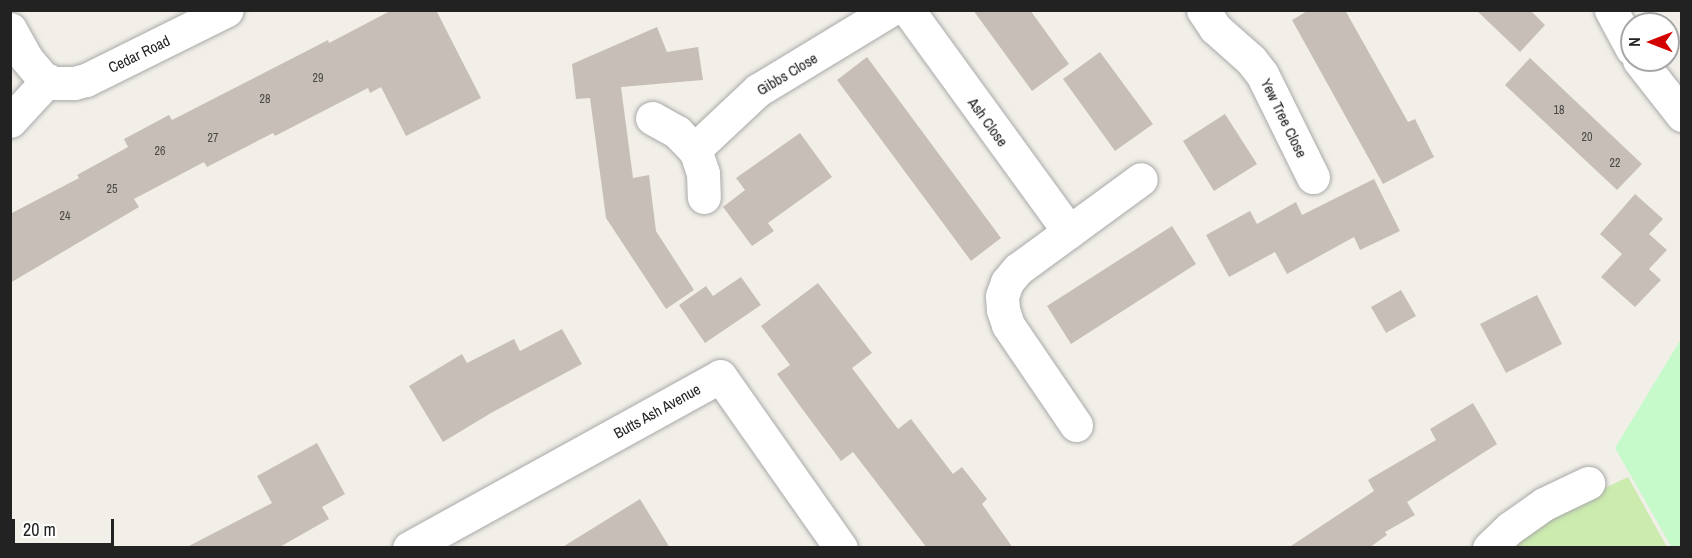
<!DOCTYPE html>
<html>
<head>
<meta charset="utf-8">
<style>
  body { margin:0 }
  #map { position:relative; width:1692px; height:558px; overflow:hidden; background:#f2efe8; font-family:"Archivo Narrow",sans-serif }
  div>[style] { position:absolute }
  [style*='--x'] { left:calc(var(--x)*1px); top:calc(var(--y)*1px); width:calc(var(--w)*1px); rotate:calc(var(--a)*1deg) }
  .grass>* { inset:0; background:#ccebaf }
  .park>* { inset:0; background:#c7facb }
  .building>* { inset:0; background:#c7bfb7 }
  .roads { filter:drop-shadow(0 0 2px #a9a9a9) drop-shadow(0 0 2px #a9a9a9) }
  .minor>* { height:33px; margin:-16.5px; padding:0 16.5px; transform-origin:16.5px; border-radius:16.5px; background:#fff }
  span { translate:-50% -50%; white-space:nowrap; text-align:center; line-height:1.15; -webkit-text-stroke:4.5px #fff; paint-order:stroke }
  .number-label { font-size:12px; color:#4b4947 }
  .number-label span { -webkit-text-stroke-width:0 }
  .street-label { font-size:15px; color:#222 }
  .frame { position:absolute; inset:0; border:12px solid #222; pointer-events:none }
  .north { position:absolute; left:1620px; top:12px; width:60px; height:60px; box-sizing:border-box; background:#fff; border:2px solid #a7a7a7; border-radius:50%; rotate:270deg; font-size:16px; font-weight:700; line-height:24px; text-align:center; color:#222 }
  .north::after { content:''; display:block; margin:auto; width:21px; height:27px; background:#d30000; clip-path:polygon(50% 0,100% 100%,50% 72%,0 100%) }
  .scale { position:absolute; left:12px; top:519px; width:102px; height:27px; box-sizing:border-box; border:3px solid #222; border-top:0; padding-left:8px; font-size:18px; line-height:21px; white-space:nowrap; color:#222; -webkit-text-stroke:4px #fff; paint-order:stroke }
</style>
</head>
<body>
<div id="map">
  <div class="grass">
    <div style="clip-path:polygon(1628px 477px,1667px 547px,1510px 548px,1548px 515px)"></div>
  </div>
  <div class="park">
    <div style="clip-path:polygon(1681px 339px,1682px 547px,1672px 548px,1615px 448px)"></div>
  </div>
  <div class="building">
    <div style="clip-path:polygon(392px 10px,436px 10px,481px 98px,406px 136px,381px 87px,370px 93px,368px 88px,275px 136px,273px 133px,207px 167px,204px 162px,134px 199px,139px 207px,10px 283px,10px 214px,79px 178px,77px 175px,128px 147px,124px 139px,169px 115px,172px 120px,328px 40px,329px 43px)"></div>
    <div style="clip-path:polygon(973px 10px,1030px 10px,1069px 64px,1032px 91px)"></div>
    <div style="clip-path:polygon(1309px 10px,1345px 10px,1408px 122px,1415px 119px,1434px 157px,1383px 184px,1292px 20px)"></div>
    <div style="clip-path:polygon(1476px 10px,1530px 10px,1545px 25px,1520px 52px)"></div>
    <div style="clip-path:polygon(657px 27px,667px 52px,698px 47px,703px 80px,621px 87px,633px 178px,649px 175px,656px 231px,694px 290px,666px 309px,606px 218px,590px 98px,576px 99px,572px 64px)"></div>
    <div style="clip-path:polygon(1100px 52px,1153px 124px,1115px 151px,1063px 79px)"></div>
    <div style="clip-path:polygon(867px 57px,1001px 238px,971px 261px,837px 80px)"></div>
    <div style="clip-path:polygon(1530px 58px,1642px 164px,1617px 190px,1505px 85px)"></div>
    <div style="clip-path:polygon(1225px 114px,1257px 164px,1214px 191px,1183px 141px)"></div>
    <div style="clip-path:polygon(800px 133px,832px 177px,768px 223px,774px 231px,752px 246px,723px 207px,745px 190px,736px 178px)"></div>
    <div style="clip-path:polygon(1374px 179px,1400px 231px,1360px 250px,1354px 237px,1287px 274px,1275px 252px,1229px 277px,1206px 235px,1250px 211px,1257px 224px,1296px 202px,1302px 215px)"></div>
    <div style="clip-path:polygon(1635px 194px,1663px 219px,1649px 234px,1667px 250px,1649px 269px,1661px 280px,1635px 307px,1601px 277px,1622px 254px,1600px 234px)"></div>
    <div style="clip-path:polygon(1172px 226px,1196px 264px,1071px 344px,1047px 306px)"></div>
    <div style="clip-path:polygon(741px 277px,761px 305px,705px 343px,679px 305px,706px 286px,713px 296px)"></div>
    <div style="clip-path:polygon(818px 283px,872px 353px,852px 368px,898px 429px,911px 419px,953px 474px,962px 467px,987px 499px,982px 504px,1013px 548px,927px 548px,853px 452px,841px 461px,800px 406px,777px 374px,790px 365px,761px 326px)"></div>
    <div style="clip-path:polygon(1401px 290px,1416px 316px,1386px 333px,1371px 307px)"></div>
    <div style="clip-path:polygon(1537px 295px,1562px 344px,1506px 373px,1480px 324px)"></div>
    <div style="clip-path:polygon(562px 329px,582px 364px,491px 413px,443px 442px,409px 386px,462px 354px,467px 363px,514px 339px,520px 351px)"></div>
    <div style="clip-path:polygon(1473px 403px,1497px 444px,1407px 502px,1415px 515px,1385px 532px,1387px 535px,1369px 548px,1288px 548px,1374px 491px,1368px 480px,1436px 440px,1430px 429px)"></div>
    <div style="clip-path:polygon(317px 443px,345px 494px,322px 507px,329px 519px,278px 548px,185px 548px,272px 503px,257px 476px)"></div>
    <div style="clip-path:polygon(640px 499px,670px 548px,561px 548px)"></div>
  </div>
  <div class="roads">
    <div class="minor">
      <div style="--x:908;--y:10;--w:274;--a:54"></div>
      <div style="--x:1203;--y:10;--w:22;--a:56"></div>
      <div style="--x:1215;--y:28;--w:48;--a:41.6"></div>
      <div style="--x:1251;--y:60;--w:18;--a:52"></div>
      <div style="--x:1262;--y:74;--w:115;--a:63.7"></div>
      <div style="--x:1611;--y:10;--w:44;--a:61.7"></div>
      <div style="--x:10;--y:29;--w:33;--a:61"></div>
      <div style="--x:26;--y:58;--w:26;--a:50"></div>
      <div style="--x:43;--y:78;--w:10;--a:29"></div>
      <div style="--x:52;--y:83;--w:22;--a:0"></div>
      <div style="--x:74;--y:83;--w:12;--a:-14"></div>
      <div style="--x:86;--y:80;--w:157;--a:-26.4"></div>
      <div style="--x:1639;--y:60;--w:70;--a:52"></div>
      <div style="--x:652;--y:118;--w:29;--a:29"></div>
      <div style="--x:677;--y:132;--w:28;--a:46"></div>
      <div style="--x:696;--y:152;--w:22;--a:72"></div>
      <div style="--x:703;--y:173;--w:24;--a:88"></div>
      <div style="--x:10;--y:121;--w:56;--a:-47.2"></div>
      <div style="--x:694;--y:150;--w:88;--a:-43.2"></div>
      <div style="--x:758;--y:90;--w:154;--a:-31.2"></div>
      <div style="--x:1076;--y:425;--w:121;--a:-124.2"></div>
      <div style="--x:1008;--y:325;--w:16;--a:-108"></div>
      <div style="--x:1003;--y:310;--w:14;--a:-94"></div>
      <div style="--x:1002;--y:296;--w:15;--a:-70"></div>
      <div style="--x:1007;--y:282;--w:17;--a:-50"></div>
      <div style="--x:1018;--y:269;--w:152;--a:-36.2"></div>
      <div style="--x:409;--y:548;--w:355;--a:-28.9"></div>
      <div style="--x:720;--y:376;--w:210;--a:54.9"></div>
      <div style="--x:1489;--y:548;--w:29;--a:-44"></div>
      <div style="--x:1510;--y:528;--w:42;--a:-35.2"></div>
      <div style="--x:1544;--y:504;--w:49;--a:-25.5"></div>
    </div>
  </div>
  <div class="number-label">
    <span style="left:318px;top:79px">29</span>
    <span style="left:265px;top:100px">28</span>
    <span style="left:1559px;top:111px">18</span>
    <span style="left:1587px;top:138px">20</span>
    <span style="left:213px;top:139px">27</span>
    <span style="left:160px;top:152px">26</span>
    <span style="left:1615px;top:164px">22</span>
    <span style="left:112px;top:190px">25</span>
    <span style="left:65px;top:217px">24</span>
  </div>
  <div class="street-label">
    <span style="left:139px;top:54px;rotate:-26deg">Cedar Road</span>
    <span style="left:787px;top:74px;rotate:-31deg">Gibbs Close</span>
    <span style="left:1284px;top:118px;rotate:64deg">Yew Tree Close</span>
    <span style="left:988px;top:122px;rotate:54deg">Ash Close</span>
    <span style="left:657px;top:411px;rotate:-29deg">Butts Ash Avenue</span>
  </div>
  <div class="frame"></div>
  <div class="north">N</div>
  <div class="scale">20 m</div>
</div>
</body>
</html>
